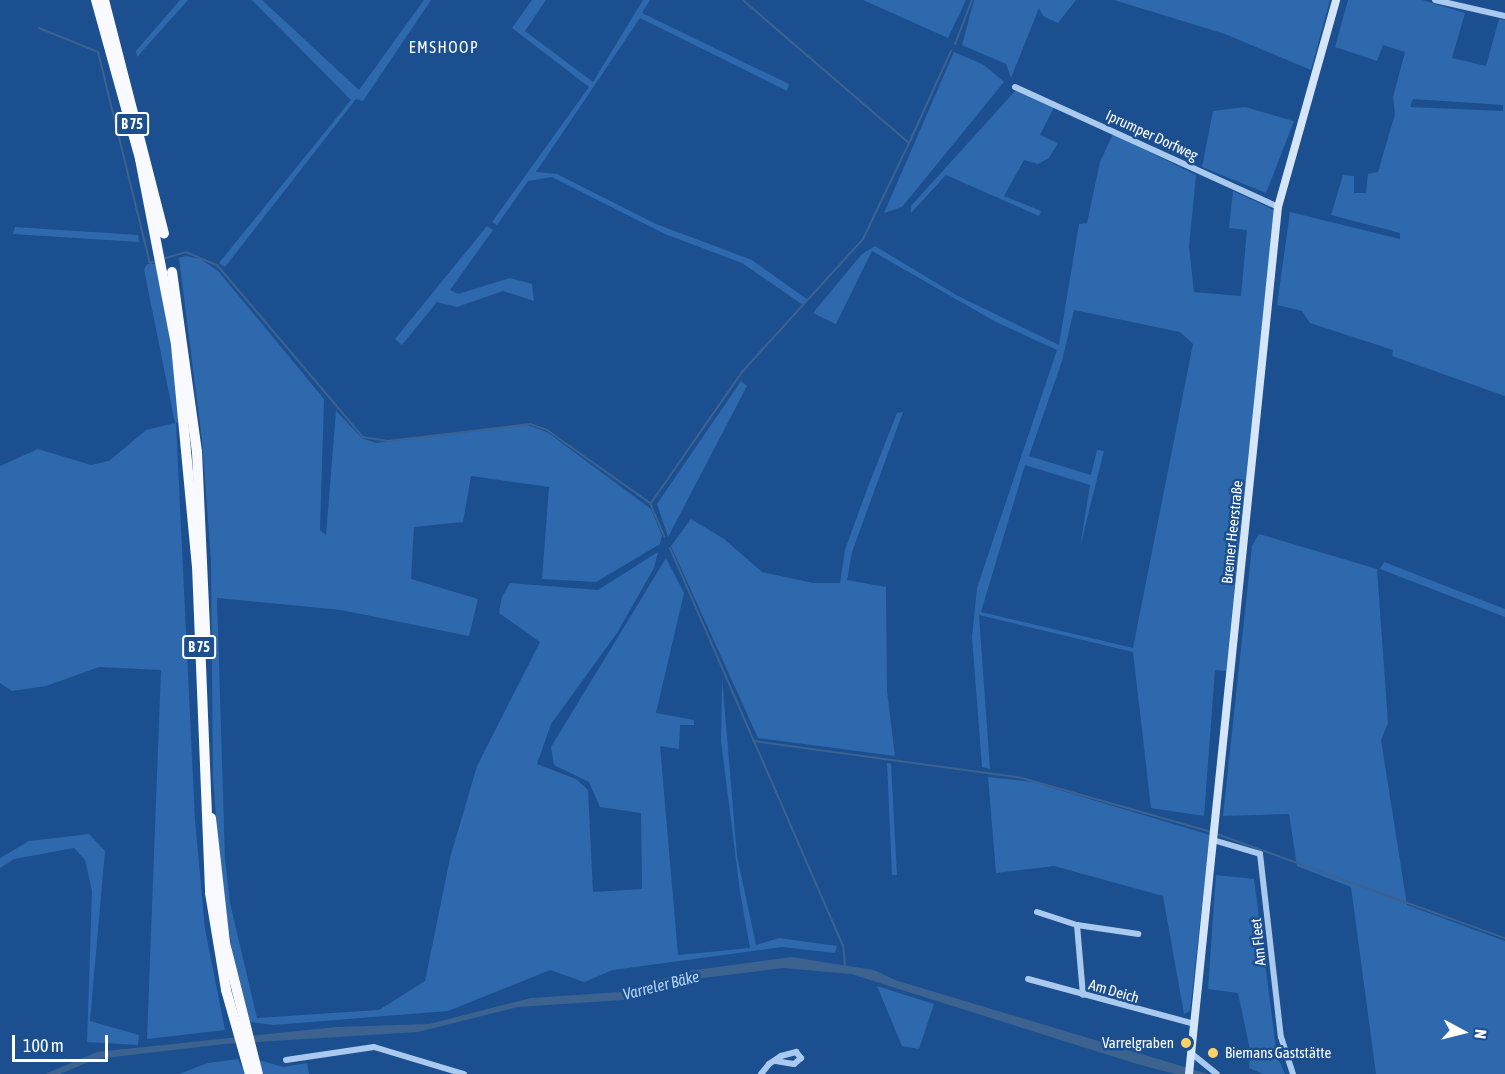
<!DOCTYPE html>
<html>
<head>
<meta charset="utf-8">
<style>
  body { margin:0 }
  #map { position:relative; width:1505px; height:1074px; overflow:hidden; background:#1b4f8f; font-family:"Asap Condensed",sans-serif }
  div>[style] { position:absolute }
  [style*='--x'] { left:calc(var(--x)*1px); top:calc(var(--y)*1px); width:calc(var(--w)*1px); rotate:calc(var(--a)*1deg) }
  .green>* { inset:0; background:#2e69ad }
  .water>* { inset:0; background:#3c6290 }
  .stream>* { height:2px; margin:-1px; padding:0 1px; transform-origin:1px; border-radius:1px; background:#3c6290 }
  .minor>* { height:6px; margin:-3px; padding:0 3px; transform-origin:3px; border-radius:3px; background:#a9c9ee }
  .secondary>* { height:8px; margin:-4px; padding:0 4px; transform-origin:4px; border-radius:4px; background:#d6e6fa }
  .trunk>* { height:10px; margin:-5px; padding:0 5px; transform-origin:5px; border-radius:5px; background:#f8faff }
  .dots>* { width:16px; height:16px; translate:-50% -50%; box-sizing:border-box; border:3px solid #1b4f8f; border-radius:50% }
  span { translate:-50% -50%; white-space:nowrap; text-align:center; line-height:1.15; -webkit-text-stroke:5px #1b4f8f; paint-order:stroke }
  .shield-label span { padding:2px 4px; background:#1b4f8f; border:2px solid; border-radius:4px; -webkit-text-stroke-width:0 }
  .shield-label { font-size:14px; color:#fff; font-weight:700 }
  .street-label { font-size:15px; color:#fff }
  .poi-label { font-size:15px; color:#fff }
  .right { translate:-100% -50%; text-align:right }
  .left { translate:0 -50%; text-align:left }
  .neighbourhood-label { font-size:16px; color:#fff; letter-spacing:1.5px }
  .water-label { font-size:16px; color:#b5d3f5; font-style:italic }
  .north { position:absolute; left:1433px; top:1002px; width:60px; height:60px; -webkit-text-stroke:4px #1b4f8f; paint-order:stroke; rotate:97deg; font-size:16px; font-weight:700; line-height:24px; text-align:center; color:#fff }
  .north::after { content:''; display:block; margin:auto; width:21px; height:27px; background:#fff; clip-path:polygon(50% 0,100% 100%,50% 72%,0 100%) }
  .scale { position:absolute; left:12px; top:1035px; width:96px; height:27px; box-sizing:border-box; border:3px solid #fff; border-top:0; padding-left:8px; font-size:18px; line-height:21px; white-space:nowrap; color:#fff; -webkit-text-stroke:4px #1b4f8f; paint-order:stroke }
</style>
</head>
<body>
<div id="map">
  <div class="green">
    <div style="clip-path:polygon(180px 0,188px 0,137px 57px,136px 51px)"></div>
    <div style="clip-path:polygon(252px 0,262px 0,359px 90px,424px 0,431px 0,363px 101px,356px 99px,225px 267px,219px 263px,351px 100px)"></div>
    <div style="clip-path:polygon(532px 0,546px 0,525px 31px,593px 82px,643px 0,650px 0,642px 13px,789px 84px,787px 91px,640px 18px,536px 172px,557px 174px,656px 224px,752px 260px,808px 300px,803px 305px,742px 263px,665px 234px,552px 177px,528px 181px,497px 225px,492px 222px,589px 87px,512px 28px)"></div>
    <div style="clip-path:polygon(863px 0,966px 0,948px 38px)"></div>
    <div style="clip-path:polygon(974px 0,1076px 0,1058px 23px,1043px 16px,1039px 8px,1011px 78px,1006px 64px,962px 45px)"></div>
    <div style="clip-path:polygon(1114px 0,1330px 0,1311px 70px,1225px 34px)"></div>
    <div style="clip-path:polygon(evenodd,1348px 0,1422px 0,1465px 13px,1452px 58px,1486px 66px,1499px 19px,1505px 20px,1505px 396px,1392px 356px,1393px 350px,1310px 323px,1302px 311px,1277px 305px,1290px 212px,1400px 239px,1400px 233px,1331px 215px,1343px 175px,1354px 176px,1354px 193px,1366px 193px,1368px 174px,1378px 172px,1395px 114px,1393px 97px,1405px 52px,1383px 45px,1377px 61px,1335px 47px,1348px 0,1413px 99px,1503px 105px,1503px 111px,1410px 107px,1413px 99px)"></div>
    <div style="clip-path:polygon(954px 52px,984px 65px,1004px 82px,902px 207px,884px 213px)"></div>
    <div style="clip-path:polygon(1016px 90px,1054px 107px,1040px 135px,1058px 143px,1049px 158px,1038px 164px,1024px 160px,1004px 196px,1041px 211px,1039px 216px,946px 175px,911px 213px,911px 206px)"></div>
    <div style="clip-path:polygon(1245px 107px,1294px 121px,1266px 193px,1202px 167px,1213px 111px)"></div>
    <div style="clip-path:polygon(evenodd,1113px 134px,1196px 175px,1189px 247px,1194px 292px,1241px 296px,1247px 230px,1229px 228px,1233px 191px,1274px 210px,1226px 671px,1215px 670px,1204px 816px,1151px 808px,1133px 652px,979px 615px,990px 769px,982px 767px,972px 637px,977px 588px,1057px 350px,996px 322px,872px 251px,836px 324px,813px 313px,862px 254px,875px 246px,958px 296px,1059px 345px,1079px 224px,1087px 223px,1100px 162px,1113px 134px,1074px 310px,1180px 332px,1193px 344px,1133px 648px,981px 612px,1025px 465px,1090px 485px,1080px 547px,1104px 451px,1097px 450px,1091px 475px,1029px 456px,1062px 361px,1074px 310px)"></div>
    <div style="clip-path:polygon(487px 226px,493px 230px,450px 290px,458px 294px,510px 278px,532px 284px,534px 301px,503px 291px,457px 307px,437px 302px,402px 345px,395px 339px)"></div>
    <div style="clip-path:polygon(15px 227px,138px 235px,139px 242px,13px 234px)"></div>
    <div style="clip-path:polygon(186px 256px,201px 259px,219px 272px,324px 399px,320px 530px,326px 535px,336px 411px,362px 438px,376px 443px,527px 425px,547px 432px,651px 509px,662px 536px,660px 544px,596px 582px,542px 579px,549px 487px,471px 476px,463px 522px,414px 527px,411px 579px,478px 599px,469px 636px,341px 610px,217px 598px,225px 859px,230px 903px,257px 1018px,379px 1010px,425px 981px,450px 858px,477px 766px,540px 642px,499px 613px,502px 597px,510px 583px,598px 590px,658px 552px,654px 568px,617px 633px,551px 724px,537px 764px,576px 779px,588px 790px,593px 892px,642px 889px,641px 813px,600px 807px,589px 782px,554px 765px,551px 747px,666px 558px,684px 593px,656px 713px,694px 720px,694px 725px,680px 725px,679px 749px,660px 746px,678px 955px,750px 948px,740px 892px,721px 741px,722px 677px,737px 856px,756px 945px,779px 938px,837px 946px,835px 953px,782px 947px,613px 970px,584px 982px,550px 970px,448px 1011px,273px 1025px,250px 1022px,233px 958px,220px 869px,213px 778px,211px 561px,202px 440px,179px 258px)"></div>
    <div style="clip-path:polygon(147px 264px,157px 264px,160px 271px,182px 421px,176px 423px,195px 820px,205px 929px,225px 1030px,147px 1039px,161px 670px,99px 667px,46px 686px,12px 691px,0 683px,0 466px,38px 449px,91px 465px,109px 461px,146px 430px,175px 423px,144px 270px)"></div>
    <div style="clip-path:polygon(741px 381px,747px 386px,668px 537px,657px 504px)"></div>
    <div style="clip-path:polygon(903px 412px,852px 552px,847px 580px,886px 587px,887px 691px,895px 756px,758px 738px,671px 546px,691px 519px,724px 539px,762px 572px,813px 583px,840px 583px,845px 550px,866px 492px,897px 413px)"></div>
    <div style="clip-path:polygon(1259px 534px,1377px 569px,1388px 723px,1381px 740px,1407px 905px,1505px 941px,1505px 1074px,1376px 1074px,1351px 887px,1297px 866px,1289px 814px,1223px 816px,1252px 546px)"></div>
    <div style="clip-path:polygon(1384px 562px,1505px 609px,1505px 617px,1380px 569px)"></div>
    <div style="clip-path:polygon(887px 763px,891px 764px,897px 875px,892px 875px)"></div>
    <div style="clip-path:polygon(988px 777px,1033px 782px,1210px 835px,1190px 1011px,1184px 1014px,1163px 896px,1054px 866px,996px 873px)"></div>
    <div style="clip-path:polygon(89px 834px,105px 851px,90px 1021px,139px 1035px,138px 1045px,87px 1042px,92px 891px,85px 860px,74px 848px,14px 859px,0 868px,0 858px,29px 841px)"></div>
    <div style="clip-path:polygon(1216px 875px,1254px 879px,1277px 1056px,1285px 1074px,1263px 1074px,1249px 1068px,1250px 1050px,1238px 993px,1208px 989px)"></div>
    <div style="clip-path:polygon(877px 986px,934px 1004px,919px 1049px,902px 1046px)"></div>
    <div style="clip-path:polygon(238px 1059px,245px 1074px,179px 1074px,208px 1063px)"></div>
    <div style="clip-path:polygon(259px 1060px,283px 1067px,307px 1063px,309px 1074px,263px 1074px)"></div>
  </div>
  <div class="water">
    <div style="clip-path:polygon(791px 957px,874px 970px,895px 980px,1208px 1074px,1175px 1074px,1137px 1064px,851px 974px,783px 968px,703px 978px,623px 1000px,518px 1007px,418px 1032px,225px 1044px,96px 1059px,60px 1074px,45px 1074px,97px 1052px,336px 1027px,429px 1024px,531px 998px,620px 992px,688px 971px)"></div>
  </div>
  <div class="stream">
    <div style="--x:39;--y:28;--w:64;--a:22.1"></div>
    <div style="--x:98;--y:52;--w:217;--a:76.2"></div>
    <div style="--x:150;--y:263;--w:6;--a:-18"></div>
    <div style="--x:955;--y:44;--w:47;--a:-68.9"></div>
    <div style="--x:910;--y:141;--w:99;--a:-65.5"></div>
    <div style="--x:162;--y:259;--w:25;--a:-16"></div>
    <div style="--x:186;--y:252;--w:34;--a:23"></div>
    <div style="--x:217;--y:265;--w:226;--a:49.7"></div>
    <div style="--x:363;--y:437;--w:25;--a:9"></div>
    <div style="--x:388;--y:441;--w:143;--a:-6.8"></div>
    <div style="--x:530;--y:424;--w:18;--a:19"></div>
    <div style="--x:547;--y:430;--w:126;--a:35.3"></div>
    <div style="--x:650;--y:503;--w:36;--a:67"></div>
    <div style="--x:651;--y:503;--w:160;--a:-55.2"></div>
    <div style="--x:742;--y:372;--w:180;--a:-47.7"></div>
    <div style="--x:863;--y:239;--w:106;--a:-64.4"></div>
    <div style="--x:909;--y:143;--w:219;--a:-139.3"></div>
    <div style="--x:670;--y:548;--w:433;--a:66.5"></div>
    <div style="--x:843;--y:945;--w:20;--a:84"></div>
    <div style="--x:753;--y:741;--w:272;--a:7.8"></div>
    <div style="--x:1022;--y:778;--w:197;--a:15.9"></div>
    <div style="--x:1217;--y:834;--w:306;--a:19.9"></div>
  </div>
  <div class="minor">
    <div style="--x:1435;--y:0;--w:72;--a:12.9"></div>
    <div style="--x:1015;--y:87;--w:289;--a:24.5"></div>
    <div style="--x:1213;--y:840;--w:49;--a:16.6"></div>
    <div style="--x:1260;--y:854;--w:184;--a:83.5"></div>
    <div style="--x:1281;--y:1037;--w:39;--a:72"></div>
    <div style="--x:1037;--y:912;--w:42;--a:18"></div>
    <div style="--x:1077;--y:925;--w:62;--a:8.4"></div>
    <div style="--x:1077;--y:925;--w:70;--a:85.1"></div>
    <div style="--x:1028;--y:979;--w:173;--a:15.1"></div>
    <div style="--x:1191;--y:1053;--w:33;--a:39"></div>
    <div style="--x:286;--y:1060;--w:89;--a:-8.4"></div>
    <div style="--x:374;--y:1047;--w:94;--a:16.7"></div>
    <div style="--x:761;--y:1074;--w:13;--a:-51"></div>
    <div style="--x:769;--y:1064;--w:14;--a:-34"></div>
    <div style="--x:781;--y:1056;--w:16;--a:-15"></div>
    <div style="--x:796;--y:1052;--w:8;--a:50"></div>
    <div style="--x:801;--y:1058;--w:9;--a:139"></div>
    <div style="--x:794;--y:1064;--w:20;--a:-171"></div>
  </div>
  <div class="secondary">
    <div style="--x:1189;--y:1074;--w:872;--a:-84.14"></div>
    <div style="--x:1278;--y:207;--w:215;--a:-74.3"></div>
  </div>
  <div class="trunk">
    <div style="--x:96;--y:0;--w:165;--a:74.5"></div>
    <div style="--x:140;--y:159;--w:189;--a:79"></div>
    <div style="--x:176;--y:345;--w:222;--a:84.6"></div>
    <div style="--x:197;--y:566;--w:327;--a:87.7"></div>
    <div style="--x:210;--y:893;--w:98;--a:80.6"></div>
    <div style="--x:226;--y:990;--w:87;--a:74.1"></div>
    <div style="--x:104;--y:0;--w:241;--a:75.6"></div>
    <div style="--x:172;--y:272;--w:182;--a:82.1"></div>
    <div style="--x:197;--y:452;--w:198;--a:87.4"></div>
    <div style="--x:211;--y:818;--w:126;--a:83.6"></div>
    <div style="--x:225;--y:943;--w:135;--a:75.9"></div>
  </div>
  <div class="dots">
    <div style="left:1186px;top:1043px;background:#ffd166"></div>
    <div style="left:1213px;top:1053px;background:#ffd166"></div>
  </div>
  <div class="shield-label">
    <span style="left:132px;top:124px">B 75</span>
    <span style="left:199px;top:647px">B 75</span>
  </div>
  <div class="street-label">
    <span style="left:1152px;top:135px;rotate:25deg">Iprumper Dorfweg</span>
    <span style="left:1232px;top:532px;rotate:-84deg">Bremer Heerstraße</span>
    <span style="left:1258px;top:942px;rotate:-96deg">Am Fleet</span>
    <span style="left:1114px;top:991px;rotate:16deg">Am Deich</span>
  </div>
  <div class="poi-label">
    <span class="right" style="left:1174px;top:1043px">Varrelgraben</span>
    <span class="left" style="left:1225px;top:1053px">Biemans Gaststätte</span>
  </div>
  <div class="neighbourhood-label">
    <span style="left:444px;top:47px">EMSHOOP</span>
  </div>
  <div class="water-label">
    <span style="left:661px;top:985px;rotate:-14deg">Varreler Bäke</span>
  </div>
  <div class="north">N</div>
  <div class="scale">100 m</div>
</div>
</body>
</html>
